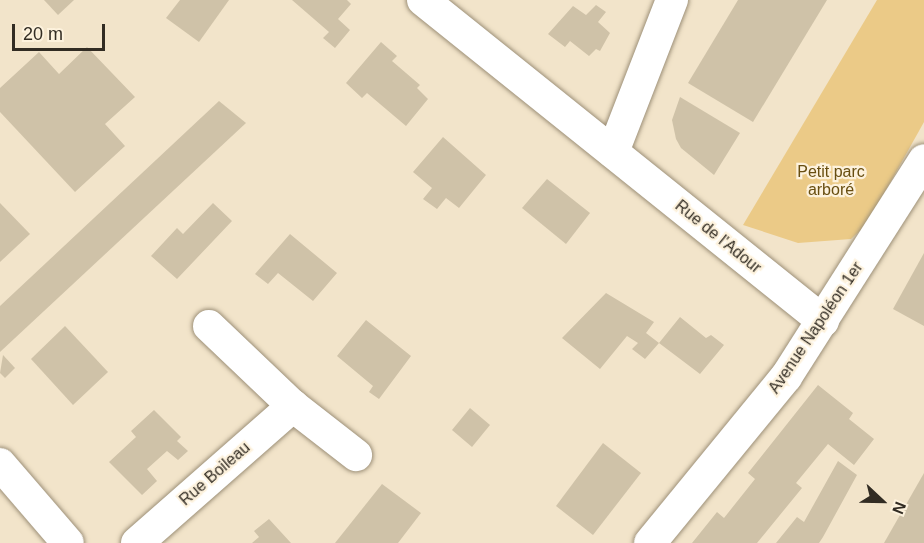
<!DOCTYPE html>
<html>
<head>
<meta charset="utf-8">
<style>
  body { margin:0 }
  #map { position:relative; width:924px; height:543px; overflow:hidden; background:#f2e4ca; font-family:Helvetica,sans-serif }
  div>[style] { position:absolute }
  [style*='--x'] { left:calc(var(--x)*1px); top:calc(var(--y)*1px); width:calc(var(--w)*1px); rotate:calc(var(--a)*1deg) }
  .green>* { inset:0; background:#ebca87 }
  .building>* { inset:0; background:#cfc2a8 }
  .roads { filter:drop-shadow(0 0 2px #9d9078) drop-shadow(0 0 2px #9d9078) }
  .minor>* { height:32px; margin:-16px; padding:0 16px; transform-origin:16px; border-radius:16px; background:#fff }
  span { translate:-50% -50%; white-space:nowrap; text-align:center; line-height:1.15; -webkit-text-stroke:4.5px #fdf2dd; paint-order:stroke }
  .park-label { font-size:16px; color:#684e10 }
  .street-label { font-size:16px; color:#322c23 }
  .north { position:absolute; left:852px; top:471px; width:60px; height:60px; -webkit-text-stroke:4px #fdf2dd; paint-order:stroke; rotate:112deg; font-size:16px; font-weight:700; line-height:24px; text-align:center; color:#322c23 }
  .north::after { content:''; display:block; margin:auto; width:21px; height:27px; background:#322c23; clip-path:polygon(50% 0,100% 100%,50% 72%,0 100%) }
  .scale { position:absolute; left:12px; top:24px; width:93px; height:27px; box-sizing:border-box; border:3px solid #322c23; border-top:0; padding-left:8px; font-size:18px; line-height:21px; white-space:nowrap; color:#322c23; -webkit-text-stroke:4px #fdf2dd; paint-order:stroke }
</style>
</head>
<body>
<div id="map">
  <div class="green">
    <div style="clip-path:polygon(877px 0,924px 0,924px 122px,867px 224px,851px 239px,798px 243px,743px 225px)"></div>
  </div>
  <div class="building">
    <div style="clip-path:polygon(44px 0,74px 0,58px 15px)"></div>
    <div style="clip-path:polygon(180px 0,229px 0,199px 42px,166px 18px)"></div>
    <div style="clip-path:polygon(292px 0,347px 0,351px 4px,338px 19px,350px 30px,335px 48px,323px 38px,329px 32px)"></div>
    <div style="clip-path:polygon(738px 0,827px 0,753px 122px,688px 83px)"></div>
    <div style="clip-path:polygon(596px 5px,606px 12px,598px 22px,610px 33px,600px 51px,596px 49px,589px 56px,570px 41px,565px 47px,548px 34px,573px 6px,586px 15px)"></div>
    <div style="clip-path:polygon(381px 42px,397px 56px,392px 61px,420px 85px,417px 88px,428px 99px,406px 126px,367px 93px,362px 98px,346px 83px)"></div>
    <div style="clip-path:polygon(87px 47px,135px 97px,105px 124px,125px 146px,75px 192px,0 112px,0 88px,39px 52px,59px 74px)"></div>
    <div style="clip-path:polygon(680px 97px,740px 133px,714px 175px,681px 148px,676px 139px,672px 120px)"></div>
    <div style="clip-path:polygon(219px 101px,246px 123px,0 352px,0 306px)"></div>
    <div style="clip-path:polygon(443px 137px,486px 175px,459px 208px,446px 198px,437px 209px,423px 199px,432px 188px,413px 172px)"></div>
    <div style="clip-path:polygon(547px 179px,590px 213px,566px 244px,522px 208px)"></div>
    <div style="clip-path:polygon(0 203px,30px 234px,0 262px)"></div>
    <div style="clip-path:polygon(213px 203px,232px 221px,177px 279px,151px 256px,177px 228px,183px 234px)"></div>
    <div style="clip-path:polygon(290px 234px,337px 273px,313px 301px,278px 273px,268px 284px,255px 274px)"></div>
    <div style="clip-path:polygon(924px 253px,924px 326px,893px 309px)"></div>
    <div style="clip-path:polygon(606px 293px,654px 322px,646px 333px,659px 343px,680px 317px,706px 338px,711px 335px,724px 345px,700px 374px,659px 343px,645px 359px,632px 349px,638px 343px,627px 336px,600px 369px,562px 338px)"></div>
    <div style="clip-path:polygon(366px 320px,411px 356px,379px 399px,369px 392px,373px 386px,337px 356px)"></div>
    <div style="clip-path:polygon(65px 326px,108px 372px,73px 405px,31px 359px)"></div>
    <div style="clip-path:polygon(3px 355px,15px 368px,5px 378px,0 373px)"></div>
    <div style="clip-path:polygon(818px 385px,853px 413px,849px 419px,874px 439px,854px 465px,828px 444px,796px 483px,802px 488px,757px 543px,692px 543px,717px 512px,724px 518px,755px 479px,748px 473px)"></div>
    <div style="clip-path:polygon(470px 408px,490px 425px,472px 447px,452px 430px)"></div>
    <div style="clip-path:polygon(154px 410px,181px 437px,177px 441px,188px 451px,178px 460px,167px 451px,147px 469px,157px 481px,142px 495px,109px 462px,136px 437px,131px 431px)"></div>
    <div style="clip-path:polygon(603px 443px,641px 473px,593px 535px,556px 506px)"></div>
    <div style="clip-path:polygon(838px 461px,857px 475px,823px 537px,819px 543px,776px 543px,797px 517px,804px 522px)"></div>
    <div style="clip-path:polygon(924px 473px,924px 543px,884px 543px)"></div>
    <div style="clip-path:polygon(382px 484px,421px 513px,398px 543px,335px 543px)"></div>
    <div style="clip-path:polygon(269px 519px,291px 543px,252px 543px,259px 537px,254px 531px)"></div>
  </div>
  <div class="roads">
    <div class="minor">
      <div style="--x:423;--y:0;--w:513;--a:38.75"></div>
      <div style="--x:613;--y:152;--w:163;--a:-68.8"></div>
      <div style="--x:209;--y:326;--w:116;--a:43.6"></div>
      <div style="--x:293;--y:406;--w:80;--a:37.9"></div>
      <div style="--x:0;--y:464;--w:104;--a:49.3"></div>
      <div style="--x:137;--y:543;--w:208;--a:-41.3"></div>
      <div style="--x:650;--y:543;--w:215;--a:-50.7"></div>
      <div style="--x:786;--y:377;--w:257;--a:-57.5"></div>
    </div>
  </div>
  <div class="park-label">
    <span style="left:831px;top:181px">Petit parc<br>arboré</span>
  </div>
  <div class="street-label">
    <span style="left:718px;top:237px;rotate:39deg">Rue de l'Adour</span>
    <span style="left:816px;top:328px;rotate:-56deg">Avenue Napoléon 1er</span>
    <span style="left:215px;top:474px;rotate:-41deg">Rue Boileau</span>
  </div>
  <div class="north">N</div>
  <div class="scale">20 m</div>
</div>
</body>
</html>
